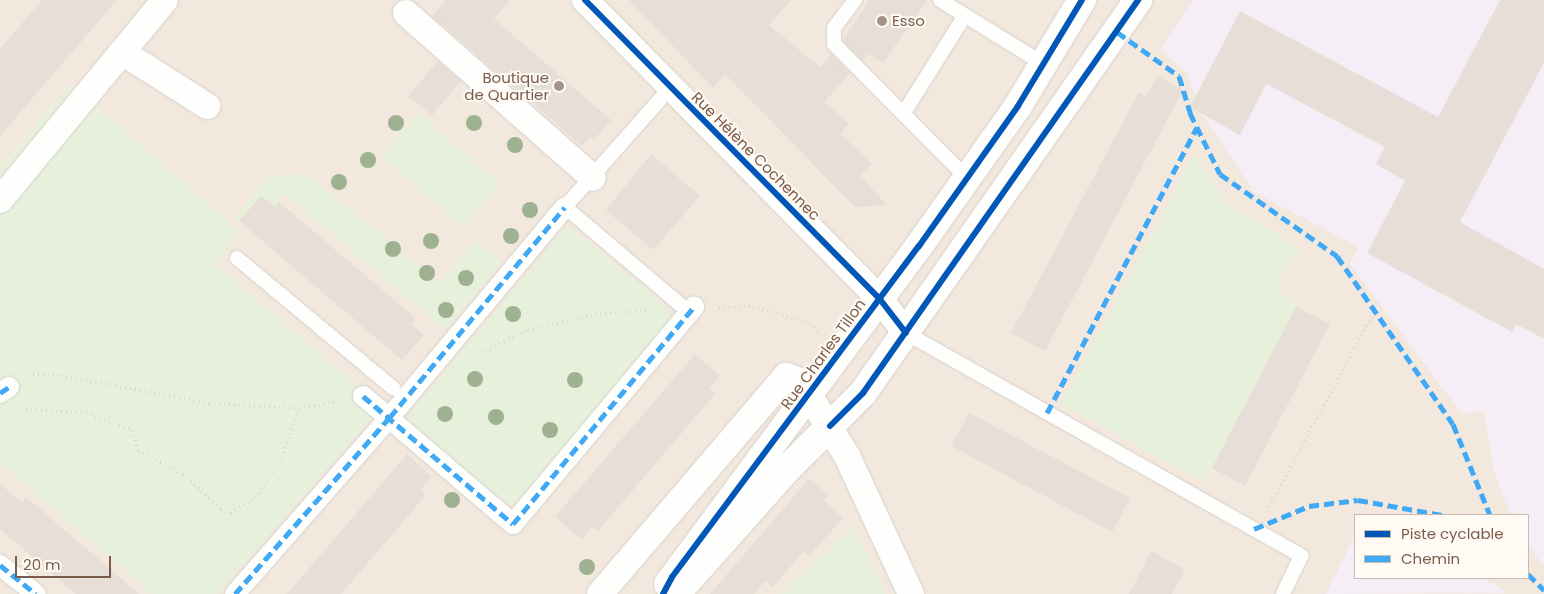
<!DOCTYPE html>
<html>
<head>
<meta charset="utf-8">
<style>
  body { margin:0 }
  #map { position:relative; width:1544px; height:594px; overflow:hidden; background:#f9f5f0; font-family:Poppins,sans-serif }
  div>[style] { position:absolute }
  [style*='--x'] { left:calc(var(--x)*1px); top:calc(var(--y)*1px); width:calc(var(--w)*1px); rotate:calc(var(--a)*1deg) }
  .residential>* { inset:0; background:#f2e8de }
  .education>* { inset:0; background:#f6eef6 }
  .green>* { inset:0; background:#e7f0db }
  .building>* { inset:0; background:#e6ded7 }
  .path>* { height:3px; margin-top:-1.5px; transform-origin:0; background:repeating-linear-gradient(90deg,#dcd5d0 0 1px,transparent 0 5px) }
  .roads { filter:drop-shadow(0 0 1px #d7d1cb) drop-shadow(0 0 1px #d7d1cb) }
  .service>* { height:14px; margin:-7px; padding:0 7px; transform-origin:7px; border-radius:7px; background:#fefefd }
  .pedestrian>* { height:20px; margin:-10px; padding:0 10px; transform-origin:10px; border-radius:10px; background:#fefefd }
  .minor>* { height:26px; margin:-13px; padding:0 13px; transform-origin:13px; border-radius:13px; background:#fefefd }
  .tertiary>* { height:28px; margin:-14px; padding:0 14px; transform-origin:14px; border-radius:14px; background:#fefefd }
  .quiet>* { height:5px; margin-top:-2.5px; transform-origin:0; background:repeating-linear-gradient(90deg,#3fa9f5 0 10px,transparent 0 15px) }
  .cycleway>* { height:6px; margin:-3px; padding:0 3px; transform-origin:3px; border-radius:3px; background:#0057b8 }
  .trees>* { width:16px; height:16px; margin:-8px; border-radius:50%; background:#9eb190 }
  .dots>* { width:14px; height:14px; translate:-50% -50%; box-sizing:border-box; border:2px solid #fffaf3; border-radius:50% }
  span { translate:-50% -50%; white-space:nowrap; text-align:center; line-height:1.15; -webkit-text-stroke:4px #fffaf3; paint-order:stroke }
  .poi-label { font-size:15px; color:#7a5c4d }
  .left { translate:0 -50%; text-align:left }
  .right { translate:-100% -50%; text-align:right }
  .street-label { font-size:15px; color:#7a5c4d }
  .legend { position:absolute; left:1354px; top:514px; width:175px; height:65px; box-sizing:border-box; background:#fffaf3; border:1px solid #cabbb1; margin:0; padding:6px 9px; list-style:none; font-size:15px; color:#7a5c4d }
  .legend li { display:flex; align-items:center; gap:10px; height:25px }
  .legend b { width:25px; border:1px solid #cabbb1 }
  .scale { position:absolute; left:15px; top:556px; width:96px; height:22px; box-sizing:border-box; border:2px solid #7a5c4d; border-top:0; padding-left:6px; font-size:15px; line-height:18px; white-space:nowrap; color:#7a5c4d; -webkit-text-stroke:4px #fffaf3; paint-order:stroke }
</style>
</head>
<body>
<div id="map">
  <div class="residential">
    <div style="clip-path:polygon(evenodd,0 0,1544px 0,1544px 594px,0 594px,0 0,1355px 515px,1528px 515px,1528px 578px,1355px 578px,1355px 515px)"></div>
  </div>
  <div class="education">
    <div style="clip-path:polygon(1193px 0,1544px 0,1544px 566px,1528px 545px,1528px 515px,1509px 512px,1494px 471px,1484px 410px,1462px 414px,1350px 264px,1359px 247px,1254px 192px,1202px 114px,1186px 72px,1160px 49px)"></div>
    <div style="clip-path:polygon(1355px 536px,1355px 578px,1481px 578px,1510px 593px,1326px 594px)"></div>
  </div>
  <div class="green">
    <div style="clip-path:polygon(71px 84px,240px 232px,214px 263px,356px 385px,366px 408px,375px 414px,217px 594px,152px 594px,0 463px,0 167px)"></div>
    <div style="clip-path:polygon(418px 113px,500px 184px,463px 227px,381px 156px)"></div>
    <div style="clip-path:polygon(1194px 156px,1227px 204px,1302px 250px,1281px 273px,1280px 291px,1296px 307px,1204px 482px,1061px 404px)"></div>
    <div style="clip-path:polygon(308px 174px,440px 283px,476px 241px,502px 262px,445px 330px,285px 194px,275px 207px,261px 196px,239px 221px,235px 217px,269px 176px)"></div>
    <div style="clip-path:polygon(568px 225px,659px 301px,672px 319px,513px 506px,484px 483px,481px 485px,406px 418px)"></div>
    <div style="clip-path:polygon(853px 527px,885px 594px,781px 594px)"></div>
  </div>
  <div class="building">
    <div style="clip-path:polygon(42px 0,117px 0,0 136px,0 49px)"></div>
    <div style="clip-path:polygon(446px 0,510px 0,494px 19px,611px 120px,594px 140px,590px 137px,582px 146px,432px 16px)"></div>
    <div style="clip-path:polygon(629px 0,791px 0,769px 25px,821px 68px,831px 54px,850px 73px,824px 102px,849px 124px,840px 134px,872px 163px,860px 176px,887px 205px,855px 207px,725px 74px,713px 88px)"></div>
    <div style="clip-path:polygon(869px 0,927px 0,883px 63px,869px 54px,862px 60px,843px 40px)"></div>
    <div style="clip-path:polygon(1500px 0,1544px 0,1544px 63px,1460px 222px,1544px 269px,1544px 339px,1516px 324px,1512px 332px,1367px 253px,1405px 181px,1376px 164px,1385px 147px,1266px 84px,1240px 135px,1190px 107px,1240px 11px,1438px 117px)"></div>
    <div style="clip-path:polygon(438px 61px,461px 81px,432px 115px,408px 96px)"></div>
    <div style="clip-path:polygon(1157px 76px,1183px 90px,1045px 351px,1011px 333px,1139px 92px,1146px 96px)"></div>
    <div style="clip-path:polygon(651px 154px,700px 196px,653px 250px,606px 210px)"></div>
    <div style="clip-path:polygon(261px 196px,275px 207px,279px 202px,415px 318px,411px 324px,424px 335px,402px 360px,239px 221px)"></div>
    <div style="clip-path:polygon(1296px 307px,1330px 324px,1245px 486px,1212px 468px)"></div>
    <div style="clip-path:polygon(695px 354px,720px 376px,709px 389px,715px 394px,598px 531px,592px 527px,582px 540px,555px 517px)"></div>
    <div style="clip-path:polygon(969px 413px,1130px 498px,1112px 532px,951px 446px)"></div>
    <div style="clip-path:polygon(407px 454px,432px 477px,420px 490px,426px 495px,341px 594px,287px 594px)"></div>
    <div style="clip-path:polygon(809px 479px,829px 495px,824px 501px,843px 518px,809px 556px,804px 551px,773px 587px,765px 581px,754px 594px,710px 594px)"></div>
    <div style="clip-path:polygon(0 484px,22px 502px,26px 497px,139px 594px,76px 594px,0 529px)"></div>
    <div style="clip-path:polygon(1151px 551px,1185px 570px,1172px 594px,1129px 594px)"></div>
  </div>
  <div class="path">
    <div style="--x:719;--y:307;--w:34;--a:-2"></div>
    <div style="--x:753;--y:306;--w:59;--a:16.6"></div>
    <div style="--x:810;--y:323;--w:12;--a:48"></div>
    <div style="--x:481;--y:352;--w:52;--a:-25.1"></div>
    <div style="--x:528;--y:330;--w:74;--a:-13.3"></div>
    <div style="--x:600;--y:313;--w:50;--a:-3.4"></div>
    <div style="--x:33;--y:374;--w:28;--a:2"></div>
    <div style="--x:61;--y:375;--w:151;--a:10.7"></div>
    <div style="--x:209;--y:403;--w:90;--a:3.2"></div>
    <div style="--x:299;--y:408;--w:40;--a:-10"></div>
    <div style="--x:26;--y:409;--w:60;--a:2.9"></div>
    <div style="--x:86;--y:412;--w:49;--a:21.4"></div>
    <div style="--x:132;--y:430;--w:21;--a:73"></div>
    <div style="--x:138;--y:450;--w:51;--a:28.1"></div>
    <div style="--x:183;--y:474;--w:52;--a:42.6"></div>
    <div style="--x:221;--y:509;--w:11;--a:22"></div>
    <div style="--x:231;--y:513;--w:29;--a:-34"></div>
    <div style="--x:255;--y:497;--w:43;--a:-54.5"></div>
    <div style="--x:280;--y:462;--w:57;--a:-70.6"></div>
    <div style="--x:1267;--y:511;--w:228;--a:-61.8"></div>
  </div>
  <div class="roads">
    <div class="service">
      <div style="--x:855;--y:0;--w:35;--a:127"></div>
      <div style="--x:834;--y:28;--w:16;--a:90"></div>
      <div style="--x:834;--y:44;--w:189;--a:45.2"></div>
      <div style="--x:940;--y:0;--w:120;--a:31.7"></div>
      <div style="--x:671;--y:87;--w:160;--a:131.5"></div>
      <div style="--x:565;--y:207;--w:156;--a:40.3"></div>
      <div style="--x:905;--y:111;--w:111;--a:-57.9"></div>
      <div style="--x:237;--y:258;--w:204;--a:39.8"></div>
      <div style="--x:906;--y:333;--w:454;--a:29.4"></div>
      <div style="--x:1301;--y:556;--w:42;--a:115.3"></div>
    </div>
    <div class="pedestrian">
      <div style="--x:0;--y:393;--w:11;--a:-34"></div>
      <div style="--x:363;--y:396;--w:197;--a:40.5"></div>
      <div style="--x:513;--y:524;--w:283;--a:-50.2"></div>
      <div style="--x:0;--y:565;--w:46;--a:38.9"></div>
      <div style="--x:235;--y:594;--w:235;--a:-48.8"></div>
      <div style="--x:390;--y:417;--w:273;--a:-50.2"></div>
    </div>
    <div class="minor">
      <div style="--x:585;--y:0;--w:419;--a:45.4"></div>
      <div style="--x:879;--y:298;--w:44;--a:52.4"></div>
      <div style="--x:406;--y:13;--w:249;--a:41.4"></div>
      <div style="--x:122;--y:52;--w:101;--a:32.4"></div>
      <div style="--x:0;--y:200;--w:259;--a:-50.5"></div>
      <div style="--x:809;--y:395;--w:72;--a:58.1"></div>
      <div style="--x:847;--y:456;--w:152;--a:65.1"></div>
      <div style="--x:600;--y:594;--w:287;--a:-49.5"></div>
      <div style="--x:786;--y:376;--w:31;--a:19"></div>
    </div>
    <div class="tertiary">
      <div style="--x:668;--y:584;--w:421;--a:-53.4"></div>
      <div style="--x:919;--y:246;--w:171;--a:-54.7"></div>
      <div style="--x:1018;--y:106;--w:124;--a:-58.9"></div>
      <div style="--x:676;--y:594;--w:166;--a:-48.4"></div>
      <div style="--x:786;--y:470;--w:109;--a:-45"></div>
      <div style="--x:863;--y:393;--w:480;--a:-55"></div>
    </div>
  </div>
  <div class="quiet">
    <div style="--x:1117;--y:32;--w:76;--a:35.4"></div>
    <div style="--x:1179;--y:76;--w:39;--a:73"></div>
    <div style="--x:1190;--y:113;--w:68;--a:63.8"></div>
    <div style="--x:1220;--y:174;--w:143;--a:35"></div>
    <div style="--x:1337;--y:256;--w:204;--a:55.4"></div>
    <div style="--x:1453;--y:424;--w:98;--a:67.9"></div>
    <div style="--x:0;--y:393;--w:11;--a:-34"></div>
    <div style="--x:363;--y:396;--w:197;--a:40.5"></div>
    <div style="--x:513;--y:524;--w:283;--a:-50.2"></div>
    <div style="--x:1047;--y:413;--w:323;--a:-62.3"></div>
    <div style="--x:1254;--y:529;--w:60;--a:-22.7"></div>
    <div style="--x:1309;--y:506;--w:49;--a:-7"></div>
    <div style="--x:1358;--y:500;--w:85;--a:10.1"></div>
    <div style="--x:0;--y:565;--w:46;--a:38.9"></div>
    <div style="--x:1528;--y:574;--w:23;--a:45"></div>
    <div style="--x:235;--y:594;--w:235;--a:-48.8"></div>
    <div style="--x:390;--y:417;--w:273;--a:-50.2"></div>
  </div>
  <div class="cycleway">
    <div style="--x:585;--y:0;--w:419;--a:45.4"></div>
    <div style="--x:879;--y:298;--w:44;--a:52.4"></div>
    <div style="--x:830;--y:426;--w:47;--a:-45"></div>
    <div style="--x:863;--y:393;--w:480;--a:-55"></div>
    <div style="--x:663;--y:594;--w:19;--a:-62"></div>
    <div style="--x:672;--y:577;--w:413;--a:-53.3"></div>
    <div style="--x:919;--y:246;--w:171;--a:-54.7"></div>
    <div style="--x:1018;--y:106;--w:124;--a:-58.9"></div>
  </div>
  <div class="trees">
    <div style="left:396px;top:123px"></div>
    <div style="left:474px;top:123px"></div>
    <div style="left:515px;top:145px"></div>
    <div style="left:368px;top:160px"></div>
    <div style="left:339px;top:182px"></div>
    <div style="left:530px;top:210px"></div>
    <div style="left:511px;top:236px"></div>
    <div style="left:431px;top:241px"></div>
    <div style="left:393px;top:249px"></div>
    <div style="left:427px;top:273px"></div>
    <div style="left:466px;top:278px"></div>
    <div style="left:446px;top:310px"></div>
    <div style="left:513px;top:314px"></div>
    <div style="left:475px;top:379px"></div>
    <div style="left:575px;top:380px"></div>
    <div style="left:445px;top:414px"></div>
    <div style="left:496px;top:417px"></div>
    <div style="left:550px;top:430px"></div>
    <div style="left:452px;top:500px"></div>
    <div style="left:587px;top:567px"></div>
  </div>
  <div class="dots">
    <div style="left:882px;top:21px;background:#a69286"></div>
    <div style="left:559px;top:86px;background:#a69286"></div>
  </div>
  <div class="poi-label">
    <span class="left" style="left:892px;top:21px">Esso</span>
    <span class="right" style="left:549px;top:86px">Boutique<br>de Quartier</span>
  </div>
  <div class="street-label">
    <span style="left:756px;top:156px;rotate:45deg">Rue Hélène Cochennec</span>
    <span style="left:823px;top:354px;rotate:-54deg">Rue Charles Tillon</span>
  </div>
  <ul class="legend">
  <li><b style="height:6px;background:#0057b8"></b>Piste cyclable</li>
  <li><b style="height:6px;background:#3fa9f5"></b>Chemin</li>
  </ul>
  <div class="scale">20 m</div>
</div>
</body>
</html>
